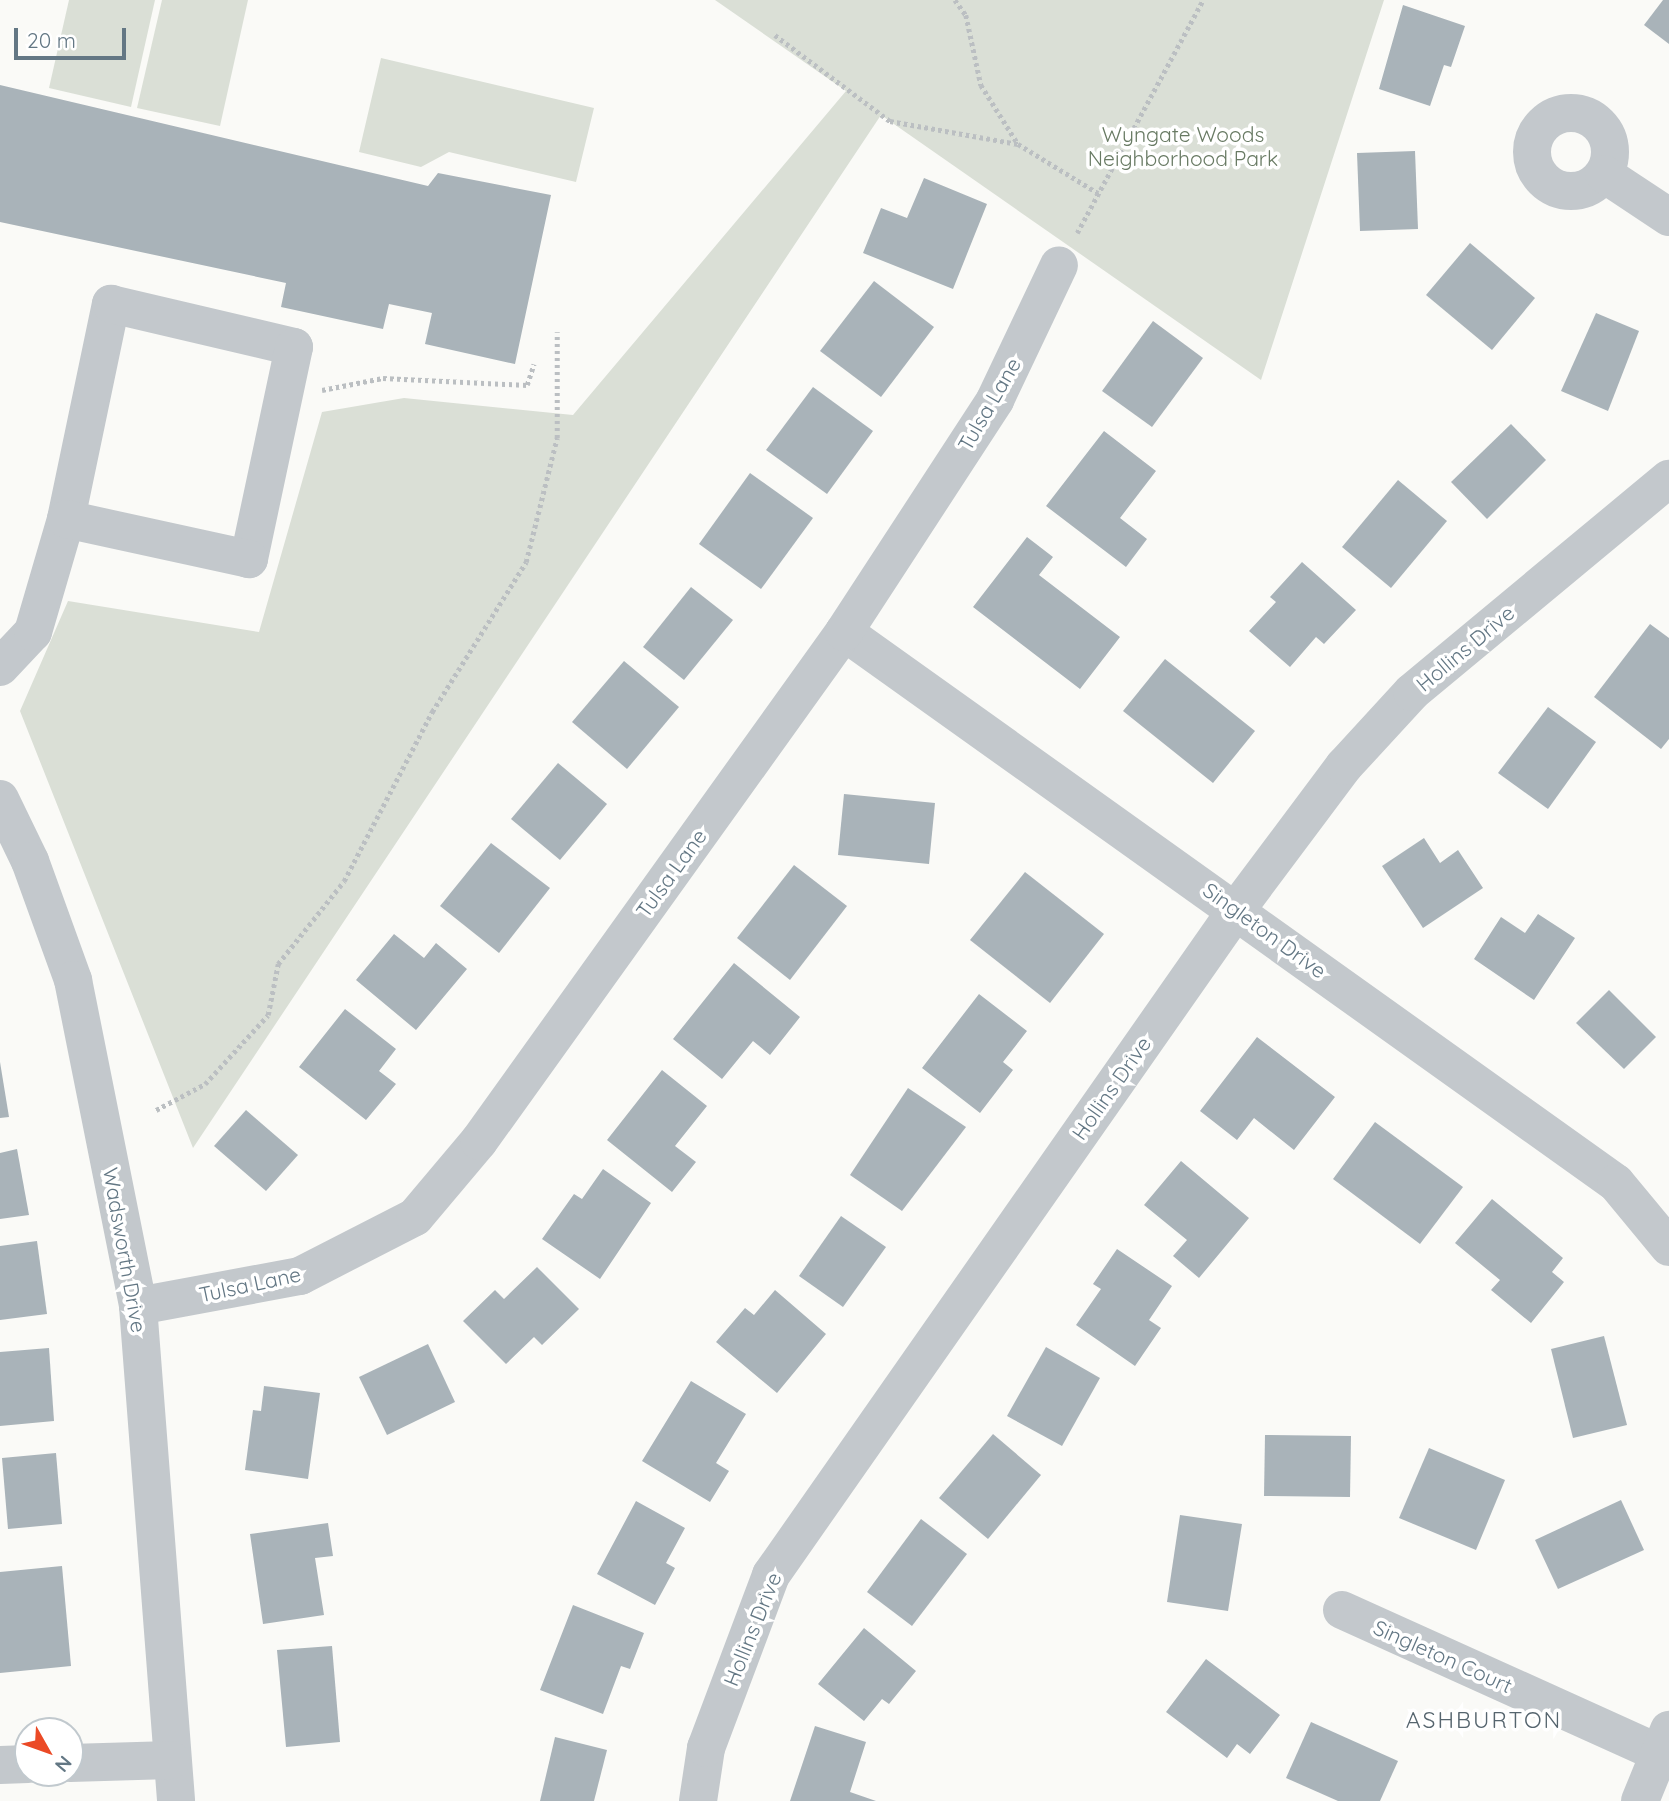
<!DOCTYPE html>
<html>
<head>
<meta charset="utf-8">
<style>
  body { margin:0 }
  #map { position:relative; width:1669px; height:1801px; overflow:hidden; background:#fafaf7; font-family:Quicksand,sans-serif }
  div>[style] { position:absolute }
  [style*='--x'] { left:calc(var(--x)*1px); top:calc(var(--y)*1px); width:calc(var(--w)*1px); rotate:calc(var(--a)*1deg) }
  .green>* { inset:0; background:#dadfd6 }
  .building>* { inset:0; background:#a9b3b9 }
  .path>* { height:4.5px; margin-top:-2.25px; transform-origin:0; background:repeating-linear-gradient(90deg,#bbbfc2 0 3.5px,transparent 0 7px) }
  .minor>* { height:38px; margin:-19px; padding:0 19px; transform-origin:19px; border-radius:19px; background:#c3c8cc }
  .minor>.ring { margin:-19px; padding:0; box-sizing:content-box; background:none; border:38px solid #c3c8cc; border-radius:50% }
  span { translate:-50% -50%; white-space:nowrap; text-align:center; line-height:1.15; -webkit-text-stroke:7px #fff; paint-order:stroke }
  .park-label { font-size:21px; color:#687a63 }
  .street-label { font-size:21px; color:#637784 }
  .neighbourhood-label { font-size:23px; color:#56656e; letter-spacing:2px }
  .north { position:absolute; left:14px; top:1717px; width:70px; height:70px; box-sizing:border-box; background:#fff; border:2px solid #c1c9ce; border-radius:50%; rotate:130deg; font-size:19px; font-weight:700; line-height:28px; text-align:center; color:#637784 }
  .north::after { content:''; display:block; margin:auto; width:24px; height:32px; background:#eb4a26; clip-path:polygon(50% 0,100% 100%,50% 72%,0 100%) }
  .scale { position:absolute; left:14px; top:28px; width:112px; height:32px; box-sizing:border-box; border:4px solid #637784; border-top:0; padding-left:9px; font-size:21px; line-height:24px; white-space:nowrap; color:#637784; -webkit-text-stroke:5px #fff; paint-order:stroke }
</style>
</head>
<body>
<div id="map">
  <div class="green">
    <div style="clip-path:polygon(69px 0,155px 0,131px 107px,49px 88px)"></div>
    <div style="clip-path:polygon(162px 0,248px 0,220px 126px,137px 108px)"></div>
    <div style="clip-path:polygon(715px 0,1384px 0,1261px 380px,881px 115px,193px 1148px,20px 711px,68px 601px,259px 632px,322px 412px,404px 398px,573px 415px,846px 91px)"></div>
    <div style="clip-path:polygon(381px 58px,594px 108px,576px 182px,449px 152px,421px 167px,359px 152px)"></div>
  </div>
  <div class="building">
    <div style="clip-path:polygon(1663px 0,1669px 0,1669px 44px,1644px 25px)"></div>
    <div style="clip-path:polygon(1403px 5px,1465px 26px,1451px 67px,1444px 65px,1430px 106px,1379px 89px)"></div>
    <div style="clip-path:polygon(0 85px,428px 186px,438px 173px,551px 195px,515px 364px,425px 344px,432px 313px,389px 304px,383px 329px,281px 307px,286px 283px,0 222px)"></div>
    <div style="clip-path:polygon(1415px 151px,1418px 229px,1360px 231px,1357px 153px)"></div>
    <div style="clip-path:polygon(924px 178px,987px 204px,953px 289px,863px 253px,881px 208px,907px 218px)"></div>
    <div style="clip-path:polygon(1470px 243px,1535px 298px,1492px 350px,1426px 295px)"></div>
    <div style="clip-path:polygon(874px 281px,934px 327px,881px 397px,820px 351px)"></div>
    <div style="clip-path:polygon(1596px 313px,1639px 331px,1608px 411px,1561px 391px)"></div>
    <div style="clip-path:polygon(1153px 321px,1203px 358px,1152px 427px,1102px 391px)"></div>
    <div style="clip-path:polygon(813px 387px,873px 431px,827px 494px,766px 450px)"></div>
    <div style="clip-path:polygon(1511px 424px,1546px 460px,1487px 519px,1451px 482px)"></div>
    <div style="clip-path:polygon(1104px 431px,1156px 471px,1120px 518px,1147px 539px,1126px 567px,1046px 506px)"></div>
    <div style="clip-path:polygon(750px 473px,813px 518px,761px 589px,699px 544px)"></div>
    <div style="clip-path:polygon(1398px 480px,1447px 521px,1391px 588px,1342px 547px)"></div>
    <div style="clip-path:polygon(1027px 537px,1053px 557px,1039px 575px,1120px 637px,1080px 689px,973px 607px)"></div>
    <div style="clip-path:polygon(1302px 562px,1356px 610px,1324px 644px,1316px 637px,1290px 667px,1249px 631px,1276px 602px,1270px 597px)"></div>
    <div style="clip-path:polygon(691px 587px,733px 620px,684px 680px,643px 647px)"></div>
    <div style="clip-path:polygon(1650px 624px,1669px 638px,1669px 739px,1661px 749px,1594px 697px)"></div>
    <div style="clip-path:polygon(1165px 659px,1255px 731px,1213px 783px,1123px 711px)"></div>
    <div style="clip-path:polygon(624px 661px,679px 707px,627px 769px,572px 722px)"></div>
    <div style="clip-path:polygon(1548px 707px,1596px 742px,1548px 809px,1498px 773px)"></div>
    <div style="clip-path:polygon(558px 763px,607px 804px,560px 860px,511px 819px)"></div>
    <div style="clip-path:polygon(844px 794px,935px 803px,929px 864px,838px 855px)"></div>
    <div style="clip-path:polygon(1424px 838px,1440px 863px,1458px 850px,1483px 888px,1423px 928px,1382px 866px)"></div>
    <div style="clip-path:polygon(491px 843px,550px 888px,499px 953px,440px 906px)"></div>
    <div style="clip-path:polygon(794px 865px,847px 906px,790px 980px,737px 938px)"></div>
    <div style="clip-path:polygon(1025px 872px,1104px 934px,1050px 1003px,970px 940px)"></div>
    <div style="clip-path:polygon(1538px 914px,1575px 938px,1534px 1000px,1474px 959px,1501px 917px,1525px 933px)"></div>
    <div style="clip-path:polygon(394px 934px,424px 958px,436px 943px,467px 969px,416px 1030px,356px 980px)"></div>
    <div style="clip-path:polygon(734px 963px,800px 1017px,770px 1055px,753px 1041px,722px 1079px,673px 1039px)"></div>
    <div style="clip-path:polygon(1609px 990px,1656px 1037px,1624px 1069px,1576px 1023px)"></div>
    <div style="clip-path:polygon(979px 994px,1027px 1031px,1003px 1062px,1013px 1070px,980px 1113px,922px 1068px)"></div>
    <div style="clip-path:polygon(345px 1009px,396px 1049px,379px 1071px,396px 1084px,366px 1120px,299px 1067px)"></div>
    <div style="clip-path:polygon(1257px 1037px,1335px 1097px,1294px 1150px,1254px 1118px,1237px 1140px,1200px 1111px)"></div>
    <div style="clip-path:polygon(0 1062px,9px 1117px,0 1118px)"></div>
    <div style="clip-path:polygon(662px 1070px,707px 1106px,675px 1146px,696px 1162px,672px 1192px,607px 1140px)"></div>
    <div style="clip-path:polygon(908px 1088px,966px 1127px,902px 1211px,850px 1175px)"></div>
    <div style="clip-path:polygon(246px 1110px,298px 1155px,266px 1191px,214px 1146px)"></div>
    <div style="clip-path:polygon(1375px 1122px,1463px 1187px,1420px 1244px,1333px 1179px)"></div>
    <div style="clip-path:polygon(17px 1149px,29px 1215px,0 1219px,0 1153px)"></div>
    <div style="clip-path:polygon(1181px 1161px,1249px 1218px,1199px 1278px,1173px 1256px,1187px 1240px,1144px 1205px)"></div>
    <div style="clip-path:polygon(603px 1169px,651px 1203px,600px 1279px,542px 1239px,574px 1194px,582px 1199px)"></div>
    <div style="clip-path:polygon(1492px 1199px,1563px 1258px,1552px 1272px,1564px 1282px,1531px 1323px,1491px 1290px,1500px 1280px,1455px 1243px)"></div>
    <div style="clip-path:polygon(841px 1216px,886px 1247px,843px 1307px,799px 1276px)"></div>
    <div style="clip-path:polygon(37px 1241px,47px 1314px,0 1320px,0 1246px)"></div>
    <div style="clip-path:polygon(1117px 1249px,1172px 1286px,1149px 1320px,1161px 1328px,1135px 1366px,1076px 1325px,1101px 1289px,1093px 1284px)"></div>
    <div style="clip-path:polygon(537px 1267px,579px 1309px,542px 1345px,534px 1337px,506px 1364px,463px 1321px,495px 1290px,504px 1299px)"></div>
    <div style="clip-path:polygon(775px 1290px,826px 1334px,777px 1393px,716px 1342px,745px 1308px,754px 1315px)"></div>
    <div style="clip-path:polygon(1604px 1336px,1627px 1425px,1573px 1438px,1551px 1349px)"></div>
    <div style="clip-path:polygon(428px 1344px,455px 1402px,387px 1435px,359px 1377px)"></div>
    <div style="clip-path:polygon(1046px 1347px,1100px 1378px,1062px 1446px,1007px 1416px)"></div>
    <div style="clip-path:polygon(49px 1348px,54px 1421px,0 1426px,0 1352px)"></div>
    <div style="clip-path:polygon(691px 1381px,746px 1414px,716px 1463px,729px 1471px,710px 1502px,642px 1461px)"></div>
    <div style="clip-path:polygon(264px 1386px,320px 1393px,308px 1479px,245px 1470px,253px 1410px,261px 1411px)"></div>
    <div style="clip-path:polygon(993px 1434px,1041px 1475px,988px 1539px,939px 1498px)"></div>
    <div style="clip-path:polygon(1265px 1435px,1351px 1436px,1350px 1497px,1264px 1496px)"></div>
    <div style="clip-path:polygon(1429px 1448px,1505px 1480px,1476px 1550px,1399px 1518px)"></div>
    <div style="clip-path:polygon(56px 1453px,62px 1524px,8px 1529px,2px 1458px)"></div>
    <div style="clip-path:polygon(1621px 1500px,1644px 1550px,1558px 1589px,1535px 1540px)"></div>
    <div style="clip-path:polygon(636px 1501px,685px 1528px,666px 1563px,675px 1568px,655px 1605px,597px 1574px)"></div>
    <div style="clip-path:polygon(1180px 1515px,1242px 1524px,1228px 1611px,1167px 1602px)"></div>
    <div style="clip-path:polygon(921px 1519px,967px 1554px,912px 1626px,867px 1592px)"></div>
    <div style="clip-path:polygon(328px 1523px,333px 1556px,315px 1558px,324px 1615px,263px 1624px,250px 1534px)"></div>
    <div style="clip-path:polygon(62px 1566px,71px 1666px,0 1673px,0 1572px)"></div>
    <div style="clip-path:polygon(573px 1605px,644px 1633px,630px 1669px,621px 1666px,603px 1714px,540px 1690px)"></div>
    <div style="clip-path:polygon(864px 1628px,916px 1671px,889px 1704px,882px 1699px,864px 1721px,818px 1684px)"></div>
    <div style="clip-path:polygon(332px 1646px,340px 1742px,286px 1747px,277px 1650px)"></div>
    <div style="clip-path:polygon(1206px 1659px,1280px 1715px,1250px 1754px,1237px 1744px,1227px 1758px,1166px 1712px)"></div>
    <div style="clip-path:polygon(1311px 1722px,1398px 1761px,1380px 1801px,1338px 1801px,1286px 1778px)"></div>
    <div style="clip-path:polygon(815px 1726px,866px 1742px,850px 1792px,876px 1801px,790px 1801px)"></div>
    <div style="clip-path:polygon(555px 1737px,607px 1750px,594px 1801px,540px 1801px)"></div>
  </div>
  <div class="path">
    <div style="--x:955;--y:0;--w:19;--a:54"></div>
    <div style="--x:966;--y:15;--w:72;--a:77.9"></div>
    <div style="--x:981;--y:85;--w:70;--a:57.9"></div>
    <div style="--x:1018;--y:144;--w:94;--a:31.5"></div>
    <div style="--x:775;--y:35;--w:144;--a:36.8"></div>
    <div style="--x:890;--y:121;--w:130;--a:10.2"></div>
    <div style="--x:1077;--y:233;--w:265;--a:-61.6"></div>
    <div style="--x:322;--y:390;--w:62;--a:-11.1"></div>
    <div style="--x:383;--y:378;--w:144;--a:2.8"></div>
    <div style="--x:527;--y:385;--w:22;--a:-72"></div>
    <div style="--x:156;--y:1110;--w:55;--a:-28"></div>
    <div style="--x:205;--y:1084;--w:93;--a:-47.6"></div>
    <div style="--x:268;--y:1015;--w:52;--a:-78.9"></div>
    <div style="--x:278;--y:964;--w:106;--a:-51.5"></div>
    <div style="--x:344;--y:881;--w:191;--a:-62.5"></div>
    <div style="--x:432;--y:712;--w:177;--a:-57.9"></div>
    <div style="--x:526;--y:562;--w:128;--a:-76"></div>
    <div style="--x:557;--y:438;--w:106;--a:-90"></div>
  </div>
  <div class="minor">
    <div class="ring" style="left:1532px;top:113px;width:40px;height:40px"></div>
    <div style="--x:1604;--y:174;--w:78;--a:33.5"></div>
    <div style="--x:844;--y:632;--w:948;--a:35.52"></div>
    <div style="--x:1616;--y:1183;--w:83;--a:50.4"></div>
    <div style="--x:0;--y:667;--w:48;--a:-46.7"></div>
    <div style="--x:33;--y:632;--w:118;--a:-73.7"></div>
    <div style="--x:66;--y:519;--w:220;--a:-78.2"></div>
    <div style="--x:111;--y:304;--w:188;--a:13.2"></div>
    <div style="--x:294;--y:347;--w:217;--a:102"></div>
    <div style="--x:249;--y:559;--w:187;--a:-167.7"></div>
    <div style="--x:0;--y:799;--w:69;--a:64.2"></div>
    <div style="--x:30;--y:861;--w:127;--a:70.1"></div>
    <div style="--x:73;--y:980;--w:332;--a:78.7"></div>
    <div style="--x:138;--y:1306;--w:496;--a:85.6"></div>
    <div style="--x:138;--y:1306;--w:165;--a:-10.5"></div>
    <div style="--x:300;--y:1276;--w:129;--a:-27.2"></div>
    <div style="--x:415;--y:1217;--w:99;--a:-49.9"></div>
    <div style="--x:479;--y:1141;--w:626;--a:-54.36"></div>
    <div style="--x:844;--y:632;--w:277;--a:-56.9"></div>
    <div style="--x:995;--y:400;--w:149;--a:-64.6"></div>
    <div style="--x:1342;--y:1610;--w:348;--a:24.3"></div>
    <div style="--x:70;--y:1763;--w:101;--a:-1.7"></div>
    <div style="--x:0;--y:1765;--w:28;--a:-2"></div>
    <div style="--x:698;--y:1801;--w:54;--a:-81.4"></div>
    <div style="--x:706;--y:1748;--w:185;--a:-69.4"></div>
    <div style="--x:771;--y:1575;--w:813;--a:-55.02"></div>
    <div style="--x:1237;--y:909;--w:179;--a:-53.2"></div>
    <div style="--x:1344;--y:766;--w:100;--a:-47.4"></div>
    <div style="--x:1412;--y:692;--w:334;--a:-39.7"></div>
    <div style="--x:1640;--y:1801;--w:77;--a:-67.8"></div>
  </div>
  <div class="park-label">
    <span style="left:1183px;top:146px">Wyngate Woods<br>Neighborhood Park</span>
  </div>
  <div class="street-label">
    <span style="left:989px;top:404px;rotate:-60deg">Tulsa Lane</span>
    <span style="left:1465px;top:648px;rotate:-40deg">Hollins Drive</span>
    <span style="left:671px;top:873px;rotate:-54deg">Tulsa Lane</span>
    <span style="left:1265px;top:930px;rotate:36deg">Singleton Drive</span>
    <span style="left:1111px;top:1088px;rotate:-55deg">Hollins Drive</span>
    <span style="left:125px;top:1250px;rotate:80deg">Wadsworth Drive</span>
    <span style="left:250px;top:1284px;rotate:-12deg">Tulsa Lane</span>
    <span style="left:752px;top:1629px;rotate:-68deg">Hollins Drive</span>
    <span style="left:1443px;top:1656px;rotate:24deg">Singleton Court</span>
  </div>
  <div class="neighbourhood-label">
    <span style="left:1484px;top:1720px">ASHBURTON</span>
  </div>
  <div class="north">N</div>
  <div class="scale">20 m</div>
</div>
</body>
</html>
